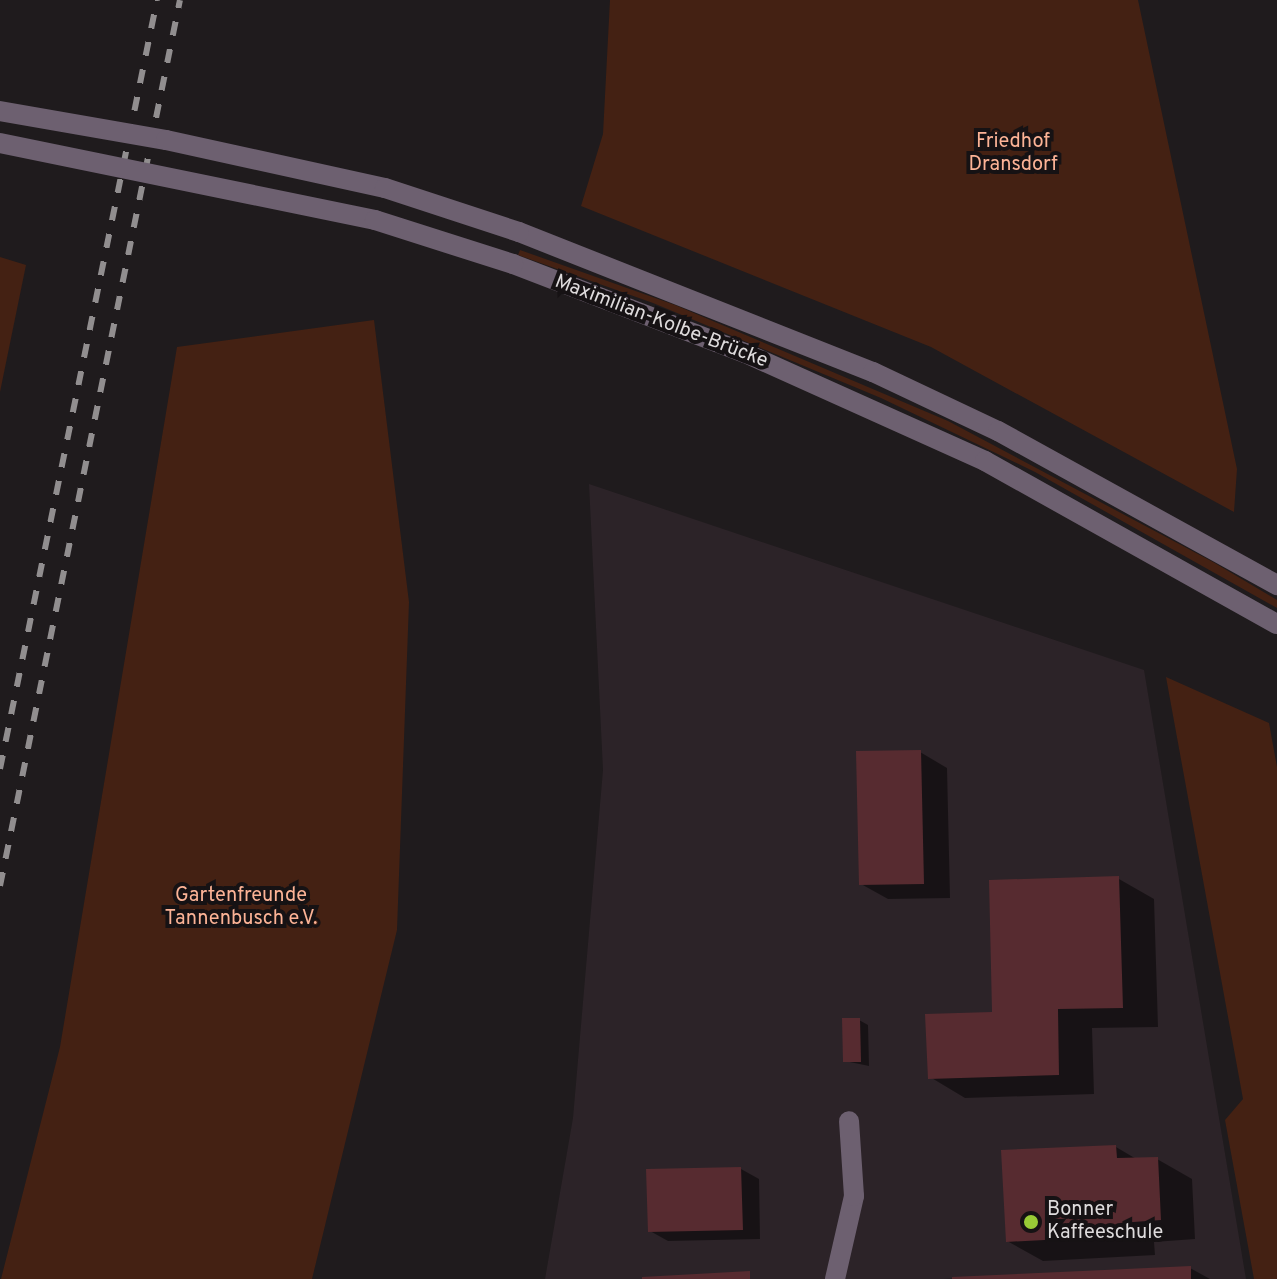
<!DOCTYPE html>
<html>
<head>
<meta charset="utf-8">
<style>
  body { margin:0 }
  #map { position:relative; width:1277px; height:1279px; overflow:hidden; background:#1f1b1d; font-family:Overpass,sans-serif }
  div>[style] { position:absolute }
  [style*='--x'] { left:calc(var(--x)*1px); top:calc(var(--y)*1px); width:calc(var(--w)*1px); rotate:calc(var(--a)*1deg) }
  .built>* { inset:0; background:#2c2328 }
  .green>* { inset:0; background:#442113 }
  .shadow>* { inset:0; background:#0007 }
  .building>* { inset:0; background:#572b30 }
  .minor>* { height:20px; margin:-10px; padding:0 10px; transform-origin:10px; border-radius:10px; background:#6d6070 }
  .rail>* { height:6px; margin-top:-3px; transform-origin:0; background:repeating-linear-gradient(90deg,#918e8f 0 14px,transparent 0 28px) }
  .minor-bridge>* { height:20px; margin:-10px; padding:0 10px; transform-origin:10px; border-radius:10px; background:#6d6070 }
  .dots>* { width:22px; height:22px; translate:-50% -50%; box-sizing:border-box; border:4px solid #161214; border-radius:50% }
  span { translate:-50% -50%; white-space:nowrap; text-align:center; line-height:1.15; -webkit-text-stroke:8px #161214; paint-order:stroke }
  .park-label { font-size:20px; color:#fcb396 }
  .street-label { font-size:20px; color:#dedbdc }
  .poi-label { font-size:20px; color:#dedbdc }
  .left { translate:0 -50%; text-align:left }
</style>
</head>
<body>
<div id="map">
  <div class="built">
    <div style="clip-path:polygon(589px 484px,1144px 670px,1246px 1279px,545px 1279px,573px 1118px,603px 770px)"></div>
  </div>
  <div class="green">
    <div style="clip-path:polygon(610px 0,1138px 0,1237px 469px,1234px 512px,931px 347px,581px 206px,603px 134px)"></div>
    <div style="clip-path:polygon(520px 250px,675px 305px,948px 421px,1213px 562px,1277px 600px,1277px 608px,1035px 472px,881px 398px,653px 303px,518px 255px)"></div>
    <div style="clip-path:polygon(0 257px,26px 265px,0 392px)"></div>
    <div style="clip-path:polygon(374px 320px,409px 602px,397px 930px,312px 1279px,1px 1279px,60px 1047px,177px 347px)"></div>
    <div style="clip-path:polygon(1166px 677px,1269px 723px,1277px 767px,1277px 1279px,1254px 1279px,1225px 1120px,1243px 1099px)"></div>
  </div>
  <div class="shadow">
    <div style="clip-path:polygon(920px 752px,947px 768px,950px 898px,888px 899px,861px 884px)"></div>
    <div style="clip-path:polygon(1119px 879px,1154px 899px,1158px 1027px,1092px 1028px,1094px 1094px,965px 1098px,930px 1077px)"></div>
    <div style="clip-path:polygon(859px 1020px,868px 1025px,869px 1066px,845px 1061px)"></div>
    <div style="clip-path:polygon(1116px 1147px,1138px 1160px,1157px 1159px,1192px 1179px,1195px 1239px,1154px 1242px,1155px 1255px,1043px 1261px,1007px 1241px)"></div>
    <div style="clip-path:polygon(741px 1169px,759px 1179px,760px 1239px,668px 1241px,650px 1231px)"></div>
    <div style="clip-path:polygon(1190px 1268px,1210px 1279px,944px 1279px)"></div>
  </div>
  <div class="building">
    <div style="clip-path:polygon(921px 750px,924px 884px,859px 885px,856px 751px)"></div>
    <div style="clip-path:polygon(1119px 876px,1123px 1008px,1058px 1009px,1059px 1075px,928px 1079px,925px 1014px,992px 1012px,989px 880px)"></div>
    <div style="clip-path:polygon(842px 1018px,860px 1018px,861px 1062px,843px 1062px)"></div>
    <div style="clip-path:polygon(1116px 1145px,1117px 1158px,1158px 1157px,1161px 1220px,1120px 1223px,1121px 1236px,1006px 1242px,1001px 1150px)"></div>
    <div style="clip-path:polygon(741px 1167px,743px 1230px,648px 1232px,646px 1169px)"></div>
    <div style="clip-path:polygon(1191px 1266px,1191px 1279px,952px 1279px,952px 1277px)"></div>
    <div style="clip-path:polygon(750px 1271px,750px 1279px,642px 1279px,642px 1277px)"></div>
  </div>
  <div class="minor">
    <div style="--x:519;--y:232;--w:381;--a:21.6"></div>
    <div style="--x:873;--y:372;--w:138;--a:25.3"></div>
    <div style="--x:998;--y:431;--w:319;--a:28.9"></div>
    <div style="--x:513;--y:264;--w:248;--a:21"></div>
    <div style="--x:745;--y:353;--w:263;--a:24.2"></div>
    <div style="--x:985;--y:461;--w:334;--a:29.2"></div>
    <div style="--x:835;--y:1279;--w:85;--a:-77.1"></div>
    <div style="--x:854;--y:1196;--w:75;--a:-93.8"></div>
  </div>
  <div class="rail">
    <div style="--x:0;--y:769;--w:785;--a:-78.46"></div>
    <div style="--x:0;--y:886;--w:904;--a:-78.52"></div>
  </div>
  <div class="minor-bridge">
    <div style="--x:0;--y:111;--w:169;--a:9.9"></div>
    <div style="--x:166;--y:140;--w:224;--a:12.4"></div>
    <div style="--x:385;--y:188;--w:141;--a:18.2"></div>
    <div style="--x:0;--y:143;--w:383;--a:11.6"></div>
    <div style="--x:375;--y:220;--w:145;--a:17.7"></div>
  </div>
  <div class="dots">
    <div style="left:1031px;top:1222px;background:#99cb36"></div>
  </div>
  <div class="park-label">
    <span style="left:1013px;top:154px">Friedhof<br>Dransdorf</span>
    <span style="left:241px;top:908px">Gartenfreunde<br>Tannenbusch e.V.</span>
  </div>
  <div class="street-label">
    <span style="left:661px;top:322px;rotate:21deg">Maximilian-Kolbe-Brücke</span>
  </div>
  <div class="poi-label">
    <span class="left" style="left:1047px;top:1222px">Bonner<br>Kaffeeschule</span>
  </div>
</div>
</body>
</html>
